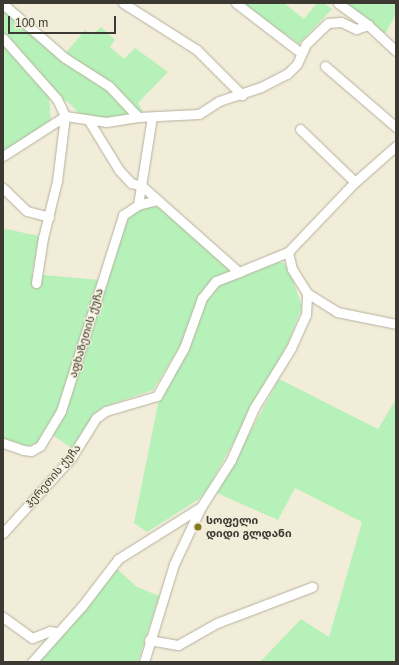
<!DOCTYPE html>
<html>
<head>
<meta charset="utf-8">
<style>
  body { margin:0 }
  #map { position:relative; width:399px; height:665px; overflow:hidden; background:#f2edd9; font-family:Helvetica,"Noto Sans Georgian",sans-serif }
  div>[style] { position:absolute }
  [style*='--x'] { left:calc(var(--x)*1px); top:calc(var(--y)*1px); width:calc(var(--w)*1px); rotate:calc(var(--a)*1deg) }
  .green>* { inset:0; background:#b6f1b9 }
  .roads { filter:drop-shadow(0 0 1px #b5b09d) drop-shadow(0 0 1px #b5b09d) }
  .minor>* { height:9px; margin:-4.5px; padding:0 4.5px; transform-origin:4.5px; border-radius:4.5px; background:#fff }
  .dots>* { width:11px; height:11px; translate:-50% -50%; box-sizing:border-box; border:2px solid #f2edd9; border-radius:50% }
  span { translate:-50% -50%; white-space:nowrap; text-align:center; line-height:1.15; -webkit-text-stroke:3px #f2edd9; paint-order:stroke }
  .street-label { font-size:11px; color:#3b3931 }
  .poi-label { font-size:11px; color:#3b3931; font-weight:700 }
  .left { translate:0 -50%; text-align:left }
  .frame { position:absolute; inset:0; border:4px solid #3b3931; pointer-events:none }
  .scale { position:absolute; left:8px; top:16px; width:108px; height:18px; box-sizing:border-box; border:2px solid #3b3931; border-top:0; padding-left:5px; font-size:12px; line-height:14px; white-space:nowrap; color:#3b3931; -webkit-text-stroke:3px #f2edd9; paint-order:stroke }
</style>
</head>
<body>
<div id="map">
  <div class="green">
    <div style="clip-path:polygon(3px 3px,64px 55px,85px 30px,92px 35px,101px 27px,115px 40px,110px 47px,124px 59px,135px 48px,168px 72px,138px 103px,145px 116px,86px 120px,69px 103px,58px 96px,49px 95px,51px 122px,3px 154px)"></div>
    <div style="clip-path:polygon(242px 3px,284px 3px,304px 19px,317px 3px,324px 3px,332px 9px,299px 44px)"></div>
    <div style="clip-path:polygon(344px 3px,396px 3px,396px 14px,385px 34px)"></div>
    <div style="clip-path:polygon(150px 205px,160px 208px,232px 271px,213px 278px,182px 343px,153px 390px,103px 407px,94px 414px,73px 449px,51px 434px,71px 393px,127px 217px,141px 207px)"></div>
    <div style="clip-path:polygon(6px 229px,39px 236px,32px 274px,100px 280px,59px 409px,39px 442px,25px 447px,3px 440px,3px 231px)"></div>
    <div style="clip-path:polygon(279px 262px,284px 263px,293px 280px,302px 307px,287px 346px,208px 488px,199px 499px,147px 532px,134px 523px,159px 399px,203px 305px,222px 283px)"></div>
    <div style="clip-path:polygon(279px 379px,378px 429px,396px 399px,396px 662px,260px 662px,301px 619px,329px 637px,362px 522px,295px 488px,278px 520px,217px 493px)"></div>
    <div style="clip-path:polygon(115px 567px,137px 587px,159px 596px,138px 662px,38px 662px)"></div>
  </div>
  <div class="roads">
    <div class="minor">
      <div style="--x:123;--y:3;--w:88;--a:32.4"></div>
      <div style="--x:197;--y:50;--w:64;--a:45"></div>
      <div style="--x:236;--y:3;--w:82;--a:37.6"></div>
      <div style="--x:338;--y:3;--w:37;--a:36"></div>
      <div style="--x:368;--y:25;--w:38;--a:43"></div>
      <div style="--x:3;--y:4;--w:82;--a:41.1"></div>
      <div style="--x:65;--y:58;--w:52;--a:32.5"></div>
      <div style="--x:109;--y:86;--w:42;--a:46.9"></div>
      <div style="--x:3;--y:38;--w:81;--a:48.5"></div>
      <div style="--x:57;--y:99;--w:19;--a:65"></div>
      <div style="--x:325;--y:66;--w:94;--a:40.7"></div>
      <div style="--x:65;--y:116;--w:41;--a:8.3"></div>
      <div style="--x:106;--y:122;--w:32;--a:-9"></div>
      <div style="--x:138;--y:117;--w:61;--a:-2.8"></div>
      <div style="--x:199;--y:114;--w:24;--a:-33"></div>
      <div style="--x:219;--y:101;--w:44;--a:-18.4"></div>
      <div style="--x:261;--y:87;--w:29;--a:-27"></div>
      <div style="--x:287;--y:74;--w:14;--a:-45"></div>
      <div style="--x:297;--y:64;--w:22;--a:-66"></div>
      <div style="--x:306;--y:44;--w:30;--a:-44"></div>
      <div style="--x:328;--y:23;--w:13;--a:-4"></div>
      <div style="--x:341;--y:22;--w:17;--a:25"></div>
      <div style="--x:356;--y:29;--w:13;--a:-18"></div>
      <div style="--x:89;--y:121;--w:57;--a:58.5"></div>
      <div style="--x:119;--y:170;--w:18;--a:47"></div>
      <div style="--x:131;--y:183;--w:11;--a:15"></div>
      <div style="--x:142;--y:186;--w:130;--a:41.6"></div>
      <div style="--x:239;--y:272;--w:53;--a:-22.2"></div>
      <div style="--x:288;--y:252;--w:97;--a:-46.3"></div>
      <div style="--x:355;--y:182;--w:55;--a:-41.3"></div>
      <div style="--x:300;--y:129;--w:76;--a:43.9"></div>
      <div style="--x:3;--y:156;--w:74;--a:-32.8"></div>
      <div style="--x:3;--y:188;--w:33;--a:44"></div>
      <div style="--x:27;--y:211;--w:23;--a:15"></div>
      <div style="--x:138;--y:205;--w:89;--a:-81"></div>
      <div style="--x:36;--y:283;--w:46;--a:-81.2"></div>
      <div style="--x:43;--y:238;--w:59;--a:-76.2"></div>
      <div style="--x:57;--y:181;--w:65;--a:-83"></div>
      <div style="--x:307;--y:293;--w:36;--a:32"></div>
      <div style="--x:337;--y:312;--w:60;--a:11.5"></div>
      <div style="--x:3;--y:443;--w:21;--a:19"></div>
      <div style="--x:23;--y:450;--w:8;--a:7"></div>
      <div style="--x:31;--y:451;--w:10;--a:-29"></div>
      <div style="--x:40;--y:446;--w:41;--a:-59"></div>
      <div style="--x:61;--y:411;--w:206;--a:-72.4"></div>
      <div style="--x:123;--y:215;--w:18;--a:-34"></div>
      <div style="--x:138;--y:205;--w:20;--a:-15"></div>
      <div style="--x:3;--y:533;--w:101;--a:-47.8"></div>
      <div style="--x:71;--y:458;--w:47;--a:-58"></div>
      <div style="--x:96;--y:418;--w:12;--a:-35"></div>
      <div style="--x:106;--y:411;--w:53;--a:-16.4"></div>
      <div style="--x:157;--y:396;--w:55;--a:-60.6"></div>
      <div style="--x:184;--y:348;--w:53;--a:-70.2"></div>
      <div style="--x:202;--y:298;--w:22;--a:-51"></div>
      <div style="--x:216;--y:281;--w:25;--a:-21"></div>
      <div style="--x:3;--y:617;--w:36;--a:36"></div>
      <div style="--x:32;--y:638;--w:19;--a:-21"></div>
      <div style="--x:50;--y:631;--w:6;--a:9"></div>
      <div style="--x:149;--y:640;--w:29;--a:10"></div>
      <div style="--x:178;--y:645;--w:45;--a:-29.4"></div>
      <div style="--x:217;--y:623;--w:102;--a:-20.8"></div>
      <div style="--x:32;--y:662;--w:75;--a:-48.2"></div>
      <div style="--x:82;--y:606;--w:59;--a:-52.5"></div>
      <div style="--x:118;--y:559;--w:98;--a:-32.1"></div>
      <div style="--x:144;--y:662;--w:102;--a:-73"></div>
      <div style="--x:174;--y:564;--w:63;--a:-64.7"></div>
      <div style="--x:201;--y:507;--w:56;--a:-57.4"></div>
      <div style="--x:231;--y:460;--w:57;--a:-66.1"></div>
      <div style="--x:254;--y:408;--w:70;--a:-58.3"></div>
      <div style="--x:291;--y:348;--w:36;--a:-66"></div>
      <div style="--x:306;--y:315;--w:22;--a:-87"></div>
      <div style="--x:307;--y:293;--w:28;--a:-122"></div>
      <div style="--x:292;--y:269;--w:17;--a:-103"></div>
    </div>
  </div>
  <div class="dots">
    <div style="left:198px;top:527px;background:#847b20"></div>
  </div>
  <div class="street-label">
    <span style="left:86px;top:333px;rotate:-73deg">აფხაზეთის ქუჩა</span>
    <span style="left:53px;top:476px;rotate:-50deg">ჰერეთის ქუჩა</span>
  </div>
  <div class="poi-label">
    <span class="left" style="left:206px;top:527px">სოფელი<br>დიდი გლდანი</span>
  </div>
  <div class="frame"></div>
  <div class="scale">100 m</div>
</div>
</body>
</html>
